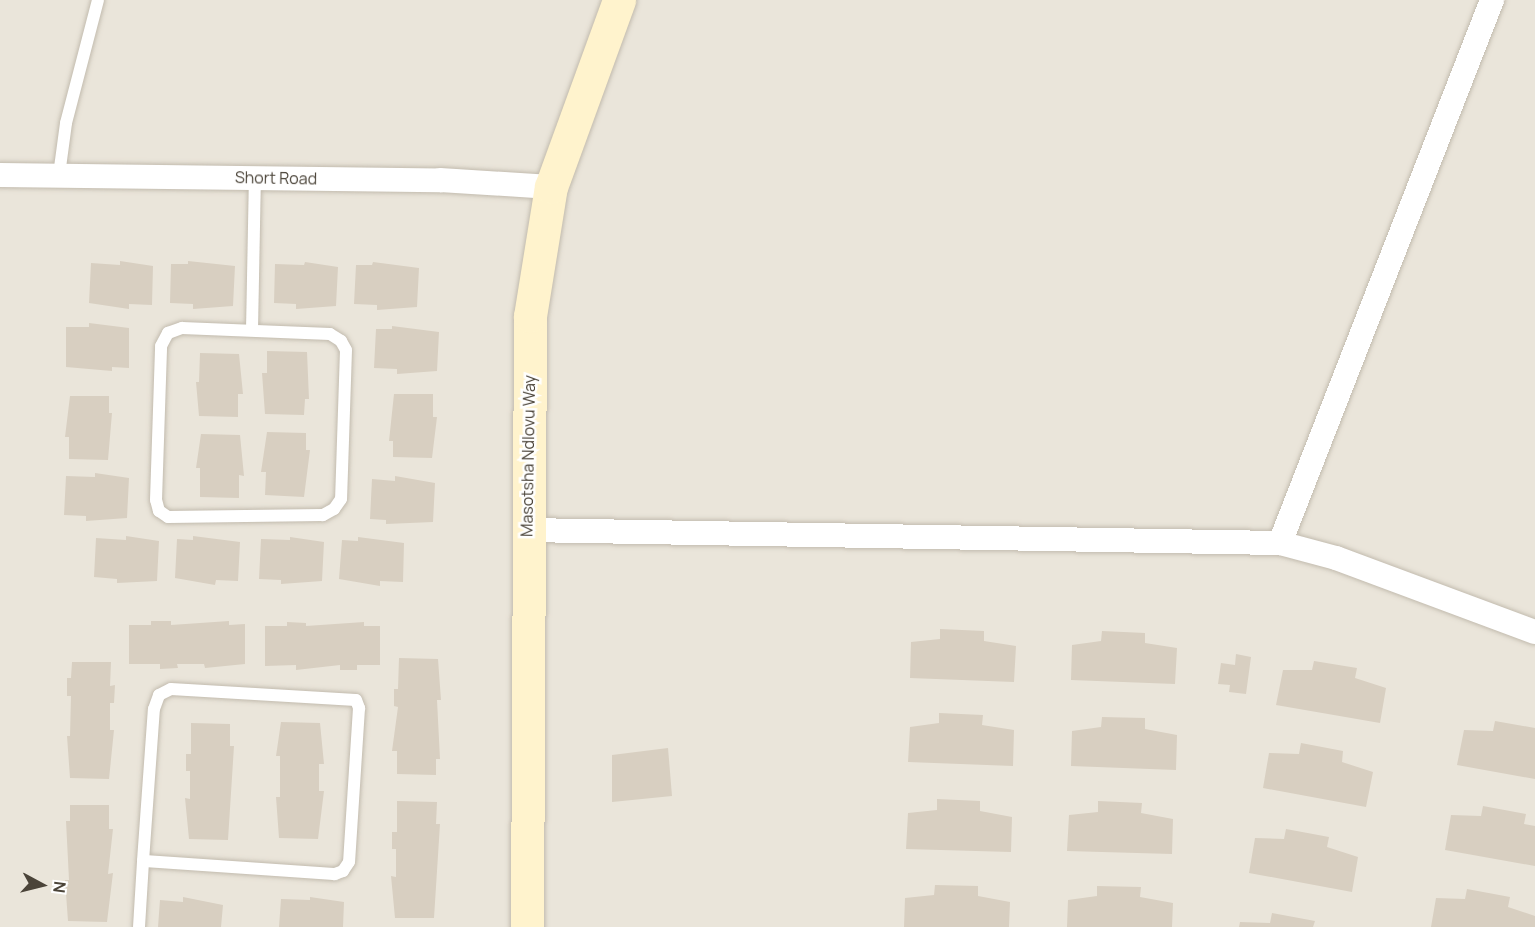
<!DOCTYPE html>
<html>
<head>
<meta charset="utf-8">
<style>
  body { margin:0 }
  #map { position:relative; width:1535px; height:927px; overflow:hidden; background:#f6f3ec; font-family:Manrope,sans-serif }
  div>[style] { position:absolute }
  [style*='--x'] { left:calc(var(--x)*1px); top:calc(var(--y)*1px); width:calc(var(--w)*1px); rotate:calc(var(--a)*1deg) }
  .residential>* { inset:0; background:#eae5da }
  .building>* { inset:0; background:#d8cfc1 }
  .roads { filter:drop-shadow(0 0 2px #c2bbae) drop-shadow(0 0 2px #c2bbae) }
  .lane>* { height:12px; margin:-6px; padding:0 6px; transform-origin:6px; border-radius:6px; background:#fff }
  .street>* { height:24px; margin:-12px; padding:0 12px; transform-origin:12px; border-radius:12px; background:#fff }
  .secondary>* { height:33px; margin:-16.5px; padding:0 16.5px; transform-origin:16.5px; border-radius:16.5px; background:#fff3cd }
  span { translate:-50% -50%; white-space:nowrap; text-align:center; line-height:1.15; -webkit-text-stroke:5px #fff; paint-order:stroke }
  .street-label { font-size:16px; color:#4b4439 }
  .north { position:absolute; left:12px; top:855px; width:60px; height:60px; -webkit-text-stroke:4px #fff; paint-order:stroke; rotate:97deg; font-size:16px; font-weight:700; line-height:24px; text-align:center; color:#4b4439 }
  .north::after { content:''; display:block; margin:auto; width:21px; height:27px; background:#4b4439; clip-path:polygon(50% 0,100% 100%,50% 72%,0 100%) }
</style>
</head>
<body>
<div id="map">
  <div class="residential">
    <div style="clip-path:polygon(0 0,1535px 0,1535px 927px,0 927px)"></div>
  </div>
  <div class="building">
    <div style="clip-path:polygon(120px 261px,153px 266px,152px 305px,129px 304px,129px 309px,89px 303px,91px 263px,120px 265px)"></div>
    <div style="clip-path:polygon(188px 261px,235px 266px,233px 306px,193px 309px,193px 304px,170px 303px,171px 264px,188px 264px)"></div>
    <div style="clip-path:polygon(305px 262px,338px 267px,336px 306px,296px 309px,296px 304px,274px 303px,275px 264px,304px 265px)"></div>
    <div style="clip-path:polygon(373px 262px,419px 268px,417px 307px,377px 310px,377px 305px,354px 304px,356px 265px,372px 265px)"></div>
    <div style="clip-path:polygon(89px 323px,129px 328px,129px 368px,112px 367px,112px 371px,66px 367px,66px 327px,89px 327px)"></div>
    <div style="clip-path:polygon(392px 326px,439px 332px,437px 371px,397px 374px,397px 369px,374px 368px,376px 329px,392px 329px)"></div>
    <div style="clip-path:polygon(267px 351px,307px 352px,309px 399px,305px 399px,304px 415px,265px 414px,262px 373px,267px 373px)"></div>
    <div style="clip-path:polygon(200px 353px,239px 354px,243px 394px,238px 394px,238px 417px,199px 416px,196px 382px,199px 382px)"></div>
    <div style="clip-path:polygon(394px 394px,433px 394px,433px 417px,437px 417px,432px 458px,393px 457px,393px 441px,389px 441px)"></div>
    <div style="clip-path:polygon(70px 396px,109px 396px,109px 413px,112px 413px,108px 460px,69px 459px,69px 437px,65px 437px)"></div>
    <div style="clip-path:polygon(267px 432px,306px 433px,306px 450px,310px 450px,304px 497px,265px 495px,266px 472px,261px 472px)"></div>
    <div style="clip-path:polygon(201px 434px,240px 435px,244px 476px,239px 475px,239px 498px,200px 497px,200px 468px,196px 468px)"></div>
    <div style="clip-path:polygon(95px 473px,129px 478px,127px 518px,86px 521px,86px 516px,64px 515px,66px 476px,95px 477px)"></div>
    <div style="clip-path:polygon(395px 476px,435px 483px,433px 522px,386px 524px,386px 520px,370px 519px,372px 479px,395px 481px)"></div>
    <div style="clip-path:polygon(126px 536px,159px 541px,157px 581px,117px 583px,117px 579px,94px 577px,96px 538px,126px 540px)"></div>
    <div style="clip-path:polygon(193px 536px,240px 542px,238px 581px,216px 580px,215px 585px,175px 578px,177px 539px,193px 540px)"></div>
    <div style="clip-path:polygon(290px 537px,324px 542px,322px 581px,281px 584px,281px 580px,259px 579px,261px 539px,290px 540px)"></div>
    <div style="clip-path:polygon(358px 537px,404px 543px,403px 582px,380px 581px,380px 586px,339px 579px,342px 540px,358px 541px)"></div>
    <div style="clip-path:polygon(151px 621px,171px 621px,171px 625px,229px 621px,229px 625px,245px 624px,245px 664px,205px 668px,204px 664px,177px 664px,178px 668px,160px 669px,160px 664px,129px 664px,129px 625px,151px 625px)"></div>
    <div style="clip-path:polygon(287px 622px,306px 623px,306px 626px,364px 622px,364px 626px,380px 626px,380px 665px,357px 665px,357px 670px,340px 670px,340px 665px,296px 670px,296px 665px,265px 666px,265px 626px,287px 626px)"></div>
    <div style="clip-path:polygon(940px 629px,984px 631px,984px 641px,1016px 646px,1014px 682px,910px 678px,911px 642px,940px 639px)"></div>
    <div style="clip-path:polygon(1102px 631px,1145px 633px,1145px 643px,1177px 648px,1175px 684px,1071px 680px,1072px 645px,1101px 641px)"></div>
    <div style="clip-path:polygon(1236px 654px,1251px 657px,1246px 694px,1229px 692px,1230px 685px,1218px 684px,1221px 663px,1235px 665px)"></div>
    <div style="clip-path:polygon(399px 658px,438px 659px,441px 700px,437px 700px,440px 759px,436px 759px,436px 775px,397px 774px,397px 751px,392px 751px,398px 707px,394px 706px,394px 689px,398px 689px)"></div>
    <div style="clip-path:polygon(1314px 661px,1357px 668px,1355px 678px,1386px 688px,1380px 723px,1276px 705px,1283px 670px,1312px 670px)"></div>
    <div style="clip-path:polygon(72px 662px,111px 662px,110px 686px,115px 685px,114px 703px,110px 703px,110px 730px,114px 730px,109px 779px,70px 778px,67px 736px,70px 736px,71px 696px,67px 696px,67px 678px,71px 678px)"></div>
    <div style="clip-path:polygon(939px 713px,983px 715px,982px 725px,1014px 730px,1013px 766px,908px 762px,910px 727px,939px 723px)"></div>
    <div style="clip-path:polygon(1102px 717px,1145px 718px,1145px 729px,1177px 735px,1176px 770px,1071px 766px,1072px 731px,1101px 727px)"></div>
    <div style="clip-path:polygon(1495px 721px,1535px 728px,1535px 779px,1457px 765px,1464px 730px,1493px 731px)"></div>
    <div style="clip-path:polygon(281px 722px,320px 723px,324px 764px,319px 764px,319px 791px,324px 791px,318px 839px,279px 838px,276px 797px,280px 797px,280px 756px,276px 756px)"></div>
    <div style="clip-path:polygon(191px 723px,230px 724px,230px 746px,234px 746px,228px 840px,189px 839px,185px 798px,190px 799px,190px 771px,186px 771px,186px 754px,191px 754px)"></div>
    <div style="clip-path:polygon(1301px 743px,1343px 751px,1342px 762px,1373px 772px,1366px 807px,1263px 788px,1269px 753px,1299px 754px)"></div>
    <div style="clip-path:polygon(668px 748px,672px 796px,612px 802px,612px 755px)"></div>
    <div style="clip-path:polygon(937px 799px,980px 801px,980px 811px,1012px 817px,1011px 852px,906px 849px,908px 813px,937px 810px)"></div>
    <div style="clip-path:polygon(397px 801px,437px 802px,436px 824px,440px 824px,434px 918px,395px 918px,391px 876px,396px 877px,396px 849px,392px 849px,392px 832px,397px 832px)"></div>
    <div style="clip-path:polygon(1098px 801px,1142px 803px,1141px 813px,1173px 819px,1172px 854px,1067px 851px,1069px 815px,1098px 812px)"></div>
    <div style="clip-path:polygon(70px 805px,109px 805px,109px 829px,113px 829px,108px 874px,113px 873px,107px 922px,68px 921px,65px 880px,69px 880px,66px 821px,70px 821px)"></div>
    <div style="clip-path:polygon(1483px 806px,1526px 814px,1524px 824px,1535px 826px,1535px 866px,1445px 850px,1451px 815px,1481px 816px)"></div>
    <div style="clip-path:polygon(1286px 829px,1329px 837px,1327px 847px,1358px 857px,1352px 892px,1249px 873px,1255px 838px,1284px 839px)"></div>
    <div style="clip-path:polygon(935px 885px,978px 886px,978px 896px,1010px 902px,1009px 927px,904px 927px,905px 898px,934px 895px)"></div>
    <div style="clip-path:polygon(1097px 886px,1141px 887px,1140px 897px,1173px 903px,1172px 927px,1067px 927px,1068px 900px,1097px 896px)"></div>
    <div style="clip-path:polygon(1467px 889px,1510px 897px,1508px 907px,1535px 916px,1535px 927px,1431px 927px,1436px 898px,1465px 899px)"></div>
    <div style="clip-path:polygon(183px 897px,223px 905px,221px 927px,158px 927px,160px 900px,183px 902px)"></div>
    <div style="clip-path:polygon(310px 897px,344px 902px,343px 927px,279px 927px,281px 899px,310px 900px)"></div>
    <div style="clip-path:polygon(1272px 913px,1315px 921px,1313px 927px,1239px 927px,1240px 922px,1270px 923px)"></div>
  </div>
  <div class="roads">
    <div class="lane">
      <div style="--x:59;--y:175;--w:52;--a:-82.3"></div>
      <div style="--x:66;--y:123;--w:127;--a:-75.4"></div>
      <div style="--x:182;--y:328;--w:148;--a:2.3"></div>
      <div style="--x:330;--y:334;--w:13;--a:32"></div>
      <div style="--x:341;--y:341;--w:10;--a:61"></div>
      <div style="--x:346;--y:350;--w:149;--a:91.9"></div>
      <div style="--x:341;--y:499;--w:12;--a:125"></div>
      <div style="--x:334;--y:509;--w:13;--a:151"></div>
      <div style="--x:323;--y:515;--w:155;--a:179.3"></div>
      <div style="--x:168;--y:517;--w:11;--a:-146"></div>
      <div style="--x:159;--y:511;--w:11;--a:-105"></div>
      <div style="--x:156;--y:500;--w:154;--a:-88.1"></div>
      <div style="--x:161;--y:346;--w:15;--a:-62"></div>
      <div style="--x:168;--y:333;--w:15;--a:-20"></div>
      <div style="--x:252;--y:330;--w:153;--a:-88.9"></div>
      <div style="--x:139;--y:927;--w:66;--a:-86.5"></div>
      <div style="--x:143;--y:861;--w:152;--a:-85.9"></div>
      <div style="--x:154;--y:709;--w:15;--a:-70"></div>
      <div style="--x:159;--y:695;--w:13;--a:-27"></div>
      <div style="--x:171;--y:689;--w:185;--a:3.4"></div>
      <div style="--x:356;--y:700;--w:9;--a:69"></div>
      <div style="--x:359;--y:708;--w:154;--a:93.7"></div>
      <div style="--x:349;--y:862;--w:11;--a:124"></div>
      <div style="--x:343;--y:871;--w:9;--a:159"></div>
      <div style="--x:335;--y:874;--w:192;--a:-176.1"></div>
    </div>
    <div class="street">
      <div style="--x:0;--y:175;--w:440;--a:0.7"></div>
      <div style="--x:440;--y:180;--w:111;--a:3.6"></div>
      <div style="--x:526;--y:530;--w:754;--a:0.99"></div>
      <div style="--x:1280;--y:543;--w:58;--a:15"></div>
      <div style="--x:1336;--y:558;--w:212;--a:20.4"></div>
      <div style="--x:1280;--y:543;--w:583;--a:-68.67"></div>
    </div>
    <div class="secondary">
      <div style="--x:527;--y:927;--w:611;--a:-89.72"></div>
      <div style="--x:530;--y:316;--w:131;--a:-80.8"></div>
      <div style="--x:551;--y:187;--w:199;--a:-70"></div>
    </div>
  </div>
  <div class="street-label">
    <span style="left:276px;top:178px;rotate:1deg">Short Road</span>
    <span style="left:528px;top:456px;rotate:-89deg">Masotsha Ndlovu Way</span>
  </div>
  <div class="north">N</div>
</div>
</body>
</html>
